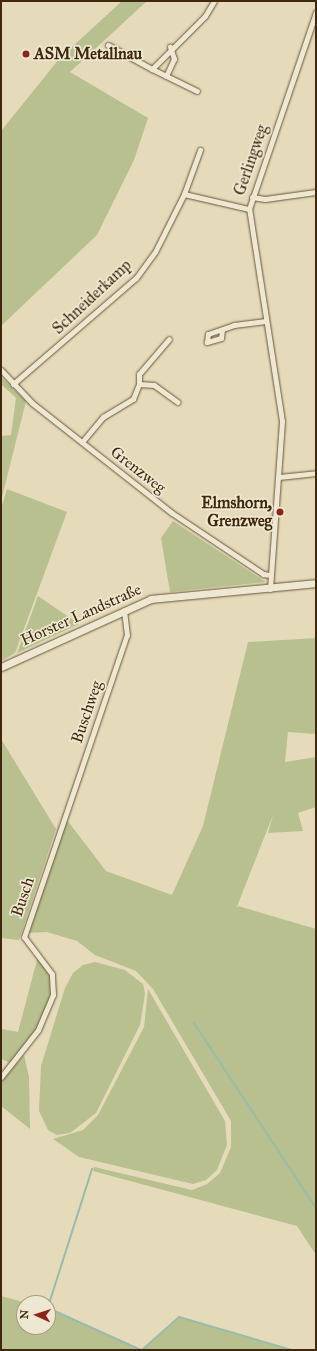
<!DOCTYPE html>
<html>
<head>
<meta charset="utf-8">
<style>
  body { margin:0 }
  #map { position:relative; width:317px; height:1351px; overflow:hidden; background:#e5dbbb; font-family:"IM FELL Great Primer",serif }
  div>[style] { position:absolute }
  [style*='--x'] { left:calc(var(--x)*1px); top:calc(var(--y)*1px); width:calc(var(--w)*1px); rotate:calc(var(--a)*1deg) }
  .green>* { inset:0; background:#b7c08e }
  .stream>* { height:2px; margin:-1px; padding:0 1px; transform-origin:1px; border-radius:1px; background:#97bcab }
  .roads { filter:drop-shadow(0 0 1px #695538) drop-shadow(0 0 1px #695538) }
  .street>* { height:5px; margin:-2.5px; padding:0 2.5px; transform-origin:2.5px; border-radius:2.5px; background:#eee8d3 }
  .secondary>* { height:7px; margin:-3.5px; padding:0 3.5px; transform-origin:3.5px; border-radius:3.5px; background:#eee8d3 }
  .dots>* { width:11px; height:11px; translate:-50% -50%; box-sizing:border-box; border:2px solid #eee8d3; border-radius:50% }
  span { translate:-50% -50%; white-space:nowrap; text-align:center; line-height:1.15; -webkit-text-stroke:3.5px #eee8d3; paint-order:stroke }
  .poi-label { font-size:16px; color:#40280c; font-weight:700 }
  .left { translate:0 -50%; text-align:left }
  .right { translate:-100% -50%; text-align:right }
  .street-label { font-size:16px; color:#40280c }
  .frame { position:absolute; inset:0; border:2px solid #40280c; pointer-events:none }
  .north { position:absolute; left:16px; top:1295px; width:40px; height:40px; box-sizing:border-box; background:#eee8d3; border:1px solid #a89b83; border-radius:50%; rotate:273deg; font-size:11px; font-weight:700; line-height:16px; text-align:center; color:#40280c }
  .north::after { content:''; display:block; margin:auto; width:14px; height:18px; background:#8f2418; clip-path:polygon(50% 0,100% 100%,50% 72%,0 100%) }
</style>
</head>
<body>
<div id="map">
  <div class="green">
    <div style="clip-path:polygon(122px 1px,147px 1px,70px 72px,148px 118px,134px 160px,97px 235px,1px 326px,1px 131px,59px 59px)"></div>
    <div style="clip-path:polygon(1px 377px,26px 401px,1px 501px,1px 436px,11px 435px,16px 398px,1px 384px)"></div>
    <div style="clip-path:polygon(7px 489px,67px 512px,15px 653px,1px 661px,1px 509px)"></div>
    <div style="clip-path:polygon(173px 521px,266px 582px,170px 592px,161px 538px)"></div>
    <div style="clip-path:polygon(38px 596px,79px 624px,17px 653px)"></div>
    <div style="clip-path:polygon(316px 638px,316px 734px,288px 732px,285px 762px,316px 757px,316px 807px,298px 813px,303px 831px,268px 833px,273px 815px,236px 909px,238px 906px,316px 929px,316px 1255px,297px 1226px,93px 1171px,94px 1167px,192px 1190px,207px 1184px,220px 1173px,231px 1147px,231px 1121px,153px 989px,136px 971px,95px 955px,77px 941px,47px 932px,27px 933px,67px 820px,106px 871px,172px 895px,203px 826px,248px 642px)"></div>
    <div style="clip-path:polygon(1px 739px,56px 829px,19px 940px,1px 938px)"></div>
    <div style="clip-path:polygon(38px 956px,50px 975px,51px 994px,37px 1029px,11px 1063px,1px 1059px,1px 1021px,2px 1029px,18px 1032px)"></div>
    <div style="clip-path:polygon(95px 962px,125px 970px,143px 984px,145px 994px,140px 1025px,96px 1113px,70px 1133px,57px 1135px,48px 1130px,39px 1111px,41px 1066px,65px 988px,73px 973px,83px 965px)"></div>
    <div style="clip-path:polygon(148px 989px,225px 1121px,227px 1145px,217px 1170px,206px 1180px,193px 1184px,79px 1157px,53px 1139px,83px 1130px,98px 1115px,144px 1027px)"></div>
    <div style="clip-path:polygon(24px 1055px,29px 1077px,30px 1129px,1px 1106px,1px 1081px)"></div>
    <div style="clip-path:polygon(1px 1296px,27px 1303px,24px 1303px,24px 1327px,48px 1327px,48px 1309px,140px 1350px,1px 1350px)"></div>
    <div style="clip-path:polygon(180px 1317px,289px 1350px,143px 1350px)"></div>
  </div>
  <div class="stream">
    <div style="--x:194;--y:1023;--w:222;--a:56.6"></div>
    <div style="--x:48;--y:1307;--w:145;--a:-72.3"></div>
    <div style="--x:48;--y:1308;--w:102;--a:24.3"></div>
    <div style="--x:142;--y:1350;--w:50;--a:-41.7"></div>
    <div style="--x:179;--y:1317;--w:118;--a:16.3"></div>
  </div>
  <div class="roads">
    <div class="street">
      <div style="--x:108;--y:45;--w:50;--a:28.6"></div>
      <div style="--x:152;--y:69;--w:75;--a:-45"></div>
      <div style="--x:205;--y:16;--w:17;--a:-59"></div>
      <div style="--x:152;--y:69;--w:50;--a:26.1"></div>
      <div style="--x:166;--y:76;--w:19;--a:-65"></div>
      <div style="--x:174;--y:59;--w:13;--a:-108"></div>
      <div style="--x:184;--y:194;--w:47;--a:-70"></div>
      <div style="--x:252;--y:197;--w:13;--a:9"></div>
      <div style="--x:265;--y:199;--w:51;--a:-7.8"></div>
      <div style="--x:222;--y:330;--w:8;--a:97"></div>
      <div style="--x:221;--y:338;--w:15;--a:164"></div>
      <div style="--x:207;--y:342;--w:8;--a:-83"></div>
      <div style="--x:208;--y:334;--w:28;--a:-19"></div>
      <div style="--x:234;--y:325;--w:32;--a:-7"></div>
      <div style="--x:1;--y:370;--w:45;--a:46.8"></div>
      <div style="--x:32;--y:403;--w:178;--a:38.2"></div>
      <div style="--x:172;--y:513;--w:110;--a:33.8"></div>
      <div style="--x:263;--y:574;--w:7;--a:8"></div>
      <div style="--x:13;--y:384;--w:162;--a:-40.8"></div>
      <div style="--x:136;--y:278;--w:32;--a:-54"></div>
      <div style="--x:155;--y:252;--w:65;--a:-63.4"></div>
      <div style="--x:184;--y:194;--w:67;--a:13"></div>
      <div style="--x:139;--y:384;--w:10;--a:-90"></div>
      <div style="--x:139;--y:374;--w:46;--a:-49.4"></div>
      <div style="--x:82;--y:442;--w:33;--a:-50"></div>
      <div style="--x:103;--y:417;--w:35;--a:-31"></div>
      <div style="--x:133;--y:399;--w:16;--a:-68"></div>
      <div style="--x:139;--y:384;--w:15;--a:4"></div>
      <div style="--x:154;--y:385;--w:29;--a:36"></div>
      <div style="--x:279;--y:477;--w:37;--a:-6"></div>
      <div style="--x:270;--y:589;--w:168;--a:-85.9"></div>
      <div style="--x:282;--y:421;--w:215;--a:-98.8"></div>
      <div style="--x:249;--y:209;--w:208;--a:-71.2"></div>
      <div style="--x:1;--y:1077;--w:60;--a:-51.8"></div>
      <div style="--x:38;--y:1030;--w:38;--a:-67"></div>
      <div style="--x:53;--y:995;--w:21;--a:-93"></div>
      <div style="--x:52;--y:974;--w:46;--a:-127.1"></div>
      <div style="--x:24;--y:937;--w:319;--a:-71.2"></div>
      <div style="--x:127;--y:635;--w:25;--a:-97"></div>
    </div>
    <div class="secondary">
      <div style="--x:1;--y:667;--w:165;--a:-24.4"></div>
      <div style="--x:151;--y:599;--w:166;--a:-5.5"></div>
    </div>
  </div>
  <div class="dots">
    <div style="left:26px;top:54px;background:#8f2418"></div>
    <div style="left:280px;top:512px;background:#8f2418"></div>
  </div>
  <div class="poi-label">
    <span class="left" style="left:34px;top:54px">ASM Metallnau</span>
    <span class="right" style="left:272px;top:512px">Elmshorn,<br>Grenzweg</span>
  </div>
  <div class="street-label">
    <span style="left:251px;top:160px;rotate:-71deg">Gerlingweg</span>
    <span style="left:92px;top:297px;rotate:-43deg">Schneiderkamp</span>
    <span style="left:138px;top:470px;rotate:38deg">Grenzweg</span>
    <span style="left:81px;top:615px;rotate:-24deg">Horster Landstraße</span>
    <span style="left:87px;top:712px;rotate:-71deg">Buschweg</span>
    <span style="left:23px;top:897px;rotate:-71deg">Busch</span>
  </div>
  <div class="frame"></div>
  <div class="north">N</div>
</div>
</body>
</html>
